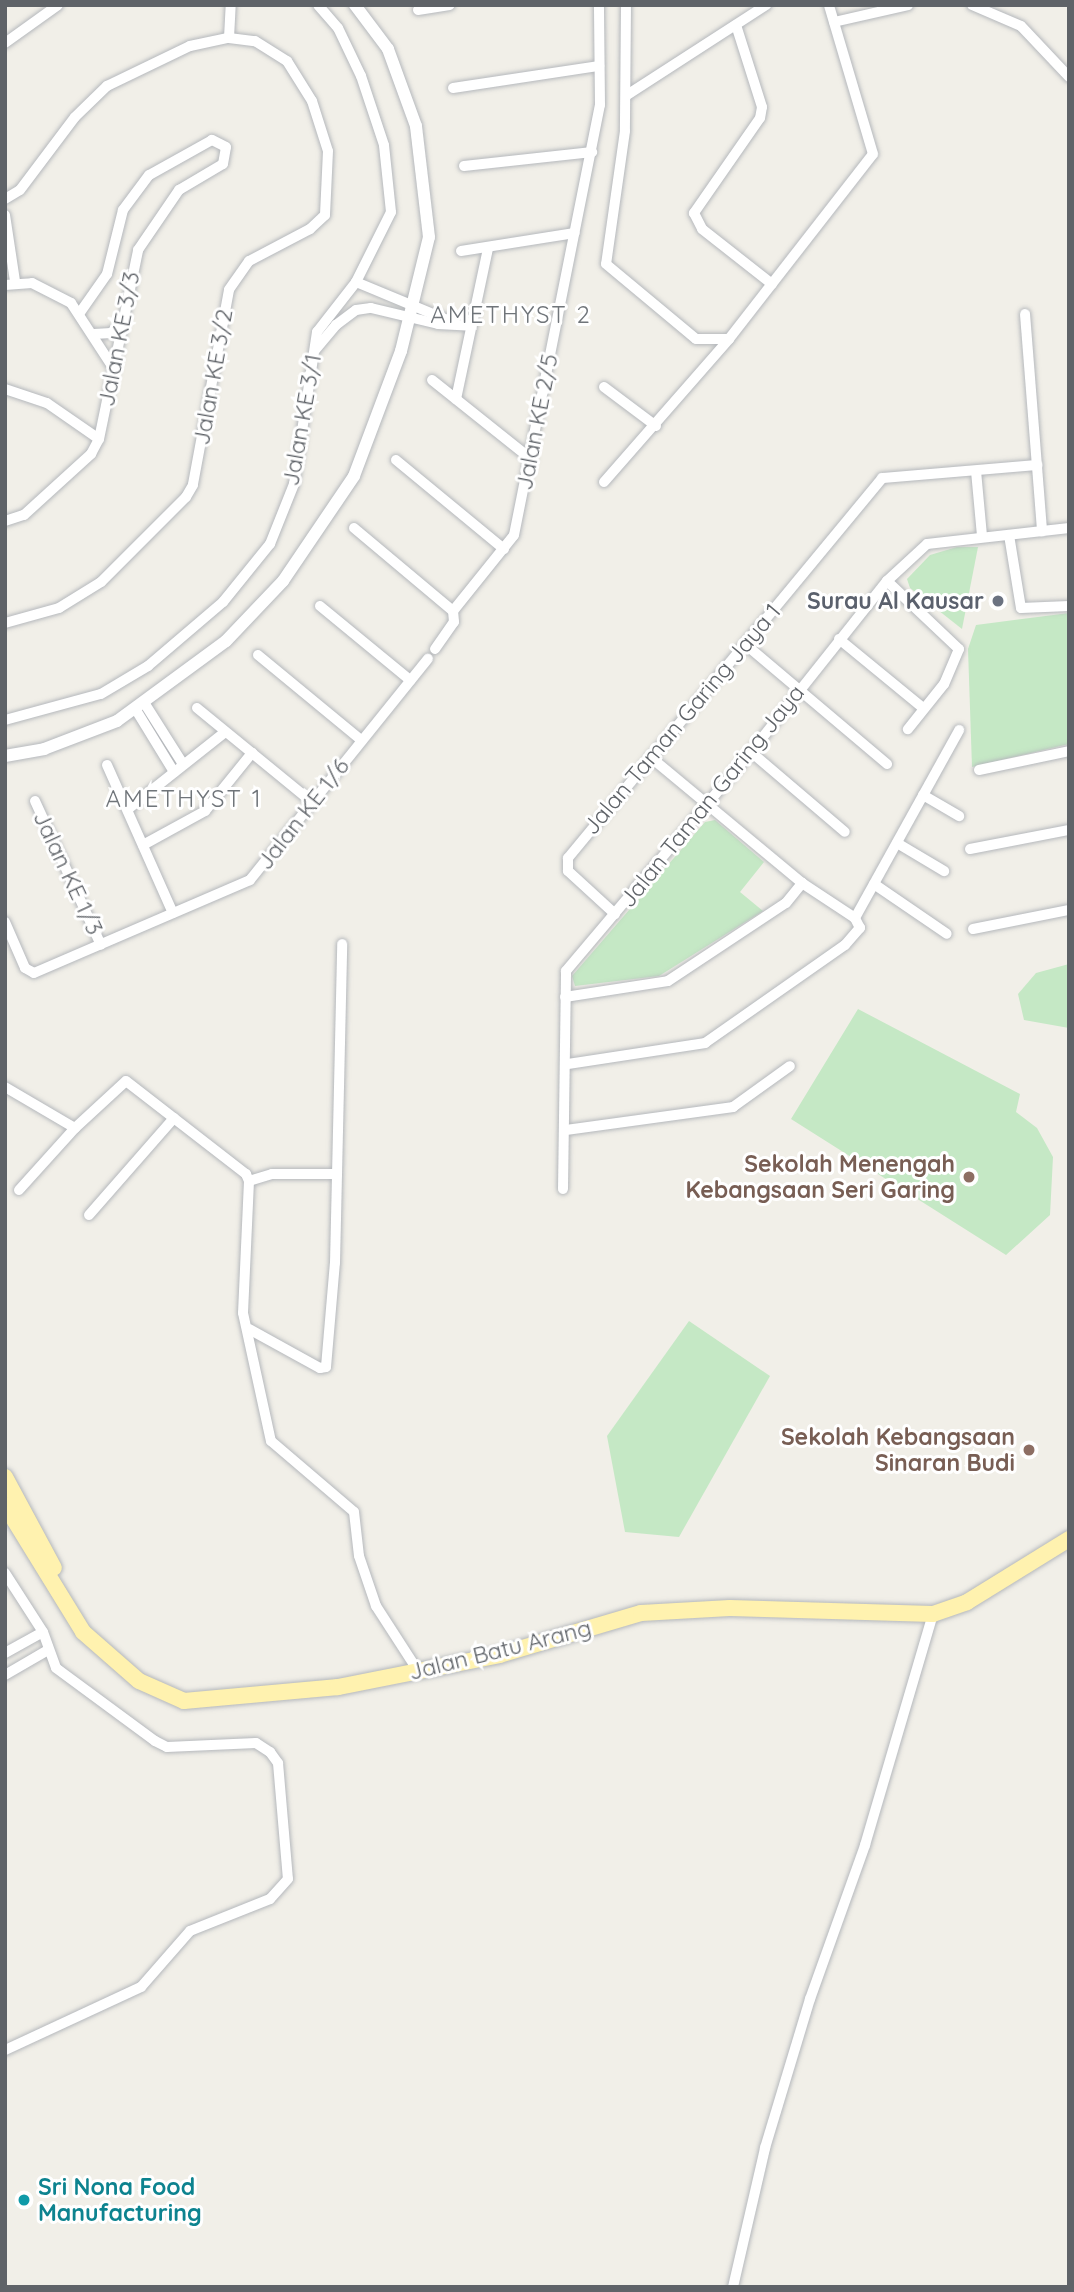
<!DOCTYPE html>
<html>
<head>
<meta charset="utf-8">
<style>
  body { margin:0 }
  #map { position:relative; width:1074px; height:2292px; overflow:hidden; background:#f1efe8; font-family:Quicksand,sans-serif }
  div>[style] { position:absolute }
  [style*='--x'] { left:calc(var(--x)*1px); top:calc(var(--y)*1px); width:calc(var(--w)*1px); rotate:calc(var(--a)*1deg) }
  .green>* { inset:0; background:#c5e8c5 }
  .roads { filter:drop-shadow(0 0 2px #b5b8bc) drop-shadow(0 0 2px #b5b8bc) }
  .minor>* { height:10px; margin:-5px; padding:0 5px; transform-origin:5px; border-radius:5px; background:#fff }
  .tertiary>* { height:12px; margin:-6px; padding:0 6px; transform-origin:6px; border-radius:6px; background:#fff }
  .primary>* { height:16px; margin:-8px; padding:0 8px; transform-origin:8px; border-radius:8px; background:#fff2af }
  .dots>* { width:19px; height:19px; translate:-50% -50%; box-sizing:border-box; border:4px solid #fff; border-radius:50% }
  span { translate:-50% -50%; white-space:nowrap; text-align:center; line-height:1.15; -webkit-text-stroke:6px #fff; paint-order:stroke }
  .street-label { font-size:23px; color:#5f6368 }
  .worship-label { font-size:23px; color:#5b616d; font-weight:700 }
  .right { translate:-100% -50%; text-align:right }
  .education-label { font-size:23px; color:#785e54; font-weight:700 }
  .culture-label { font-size:23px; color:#0d838f; font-weight:700 }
  .left { translate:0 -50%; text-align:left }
  .neighbourhood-label { font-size:24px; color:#70757a; letter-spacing:2px }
  .frame { position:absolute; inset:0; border:7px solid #5f6368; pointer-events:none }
</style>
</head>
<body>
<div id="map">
  <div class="green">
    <div style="clip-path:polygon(957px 547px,978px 547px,962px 629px,910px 588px,907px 579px,930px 555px)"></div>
    <div style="clip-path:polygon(1069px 613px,1069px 744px,972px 767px,968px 649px,976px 625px)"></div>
    <div style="clip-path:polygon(715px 820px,764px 862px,740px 892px,763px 911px,659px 976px,575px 986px,572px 976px,705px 822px)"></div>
    <div style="clip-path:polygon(1069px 964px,1069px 1028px,1024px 1020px,1018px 994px,1036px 973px)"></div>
    <div style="clip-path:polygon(858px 1009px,1020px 1094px,1016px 1112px,1037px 1128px,1053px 1157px,1050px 1215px,1006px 1255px,791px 1119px)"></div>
    <div style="clip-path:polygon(689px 1321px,770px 1376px,679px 1537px,625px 1532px,607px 1436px)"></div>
  </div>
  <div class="roads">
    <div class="minor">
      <div style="--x:626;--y:5;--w:126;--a:90.5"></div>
      <div style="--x:625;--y:131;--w:134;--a:98.1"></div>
      <div style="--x:606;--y:264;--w:117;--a:39.8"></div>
      <div style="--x:696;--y:339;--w:33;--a:0"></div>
      <div style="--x:972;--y:5;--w:53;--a:23.2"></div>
      <div style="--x:1021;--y:26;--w:70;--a:46.7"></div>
      <div style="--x:418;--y:10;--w:32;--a:-9"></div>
      <div style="--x:834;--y:22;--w:76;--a:-12.9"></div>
      <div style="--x:736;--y:25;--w:86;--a:72.4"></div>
      <div style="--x:762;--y:107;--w:11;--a:100"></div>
      <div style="--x:760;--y:118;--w:116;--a:124.8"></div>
      <div style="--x:694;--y:213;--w:18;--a:63"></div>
      <div style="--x:702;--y:229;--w:89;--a:38.2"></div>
      <div style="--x:229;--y:38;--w:33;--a:-87"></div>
      <div style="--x:5;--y:43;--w:65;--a:-35.6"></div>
      <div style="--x:453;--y:88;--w:148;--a:-8.6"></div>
      <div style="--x:627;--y:95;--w:166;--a:-32.9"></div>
      <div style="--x:464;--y:166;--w:129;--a:-6.2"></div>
      <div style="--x:5;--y:199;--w:17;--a:-31"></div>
      <div style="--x:20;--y:190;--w:91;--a:-53"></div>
      <div style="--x:75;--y:117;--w:45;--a:-44.1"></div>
      <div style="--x:107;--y:86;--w:92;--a:-25.7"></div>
      <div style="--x:190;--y:46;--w:40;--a:-12"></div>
      <div style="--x:229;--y:38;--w:26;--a:7"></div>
      <div style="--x:255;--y:41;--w:38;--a:32"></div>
      <div style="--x:287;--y:61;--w:47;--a:58"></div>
      <div style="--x:312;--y:101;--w:52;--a:72.3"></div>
      <div style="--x:328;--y:151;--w:64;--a:92.7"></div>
      <div style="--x:325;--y:215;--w:21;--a:137"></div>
      <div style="--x:310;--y:229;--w:69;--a:152.3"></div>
      <div style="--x:249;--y:261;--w:35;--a:125"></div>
      <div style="--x:229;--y:290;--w:198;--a:100.5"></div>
      <div style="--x:193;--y:485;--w:14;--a:120"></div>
      <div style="--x:186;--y:497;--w:120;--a:135"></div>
      <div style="--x:101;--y:582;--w:49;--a:148.2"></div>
      <div style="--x:59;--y:608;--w:56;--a:164.5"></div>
      <div style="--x:5;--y:215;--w:67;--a:81.4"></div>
      <div style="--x:461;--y:251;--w:115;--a:-9"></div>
      <div style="--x:356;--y:282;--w:104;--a:22.6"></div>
      <div style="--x:5;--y:285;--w:27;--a:-4"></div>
      <div style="--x:32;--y:283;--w:44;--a:27.1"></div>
      <div style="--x:71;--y:303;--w:79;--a:56.9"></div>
      <div style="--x:1025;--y:314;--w:218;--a:85.5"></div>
      <div style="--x:94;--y:334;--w:17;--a:-3"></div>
      <div style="--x:111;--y:333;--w:12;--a:-42"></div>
      <div style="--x:315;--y:350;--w:33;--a:-50"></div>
      <div style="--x:336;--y:325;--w:25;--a:-37"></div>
      <div style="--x:356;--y:310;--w:15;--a:-8"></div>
      <div style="--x:371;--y:308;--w:69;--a:13.4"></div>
      <div style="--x:438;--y:324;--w:33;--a:3"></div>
      <div style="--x:432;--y:380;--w:127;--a:38.6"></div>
      <div style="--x:604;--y:387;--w:65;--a:36.9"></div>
      <div style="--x:5;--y:389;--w:44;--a:18.4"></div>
      <div style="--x:47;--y:403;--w:63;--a:34.7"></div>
      <div style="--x:456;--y:399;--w:153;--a:-78"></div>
      <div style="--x:396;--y:460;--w:140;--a:39.5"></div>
      <div style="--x:976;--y:471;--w:65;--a:84.7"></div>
      <div style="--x:604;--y:482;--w:190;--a:-48.8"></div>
      <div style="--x:729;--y:339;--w:234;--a:-52.1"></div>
      <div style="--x:873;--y:154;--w:155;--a:-106.5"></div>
      <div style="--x:5;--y:521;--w:20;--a:-18"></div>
      <div style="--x:24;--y:515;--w:91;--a:-42.3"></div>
      <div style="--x:91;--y:454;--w:17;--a:-62"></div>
      <div style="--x:99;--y:439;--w:193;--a:-78.3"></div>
      <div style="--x:138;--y:250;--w:73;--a:-55.7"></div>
      <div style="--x:179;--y:190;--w:51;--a:-30.6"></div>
      <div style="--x:223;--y:164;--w:17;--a:-80"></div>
      <div style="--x:226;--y:147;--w:16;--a:-153"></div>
      <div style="--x:212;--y:140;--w:72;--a:150.9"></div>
      <div style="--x:149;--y:175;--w:44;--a:126.6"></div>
      <div style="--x:123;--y:210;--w:66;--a:104"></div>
      <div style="--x:107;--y:274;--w:49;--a:125"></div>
      <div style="--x:354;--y:528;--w:129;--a:40"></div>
      <div style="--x:1009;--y:535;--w:74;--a:80.7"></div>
      <div style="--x:1021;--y:608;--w:48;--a:-2.4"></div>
      <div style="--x:887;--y:581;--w:99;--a:43.4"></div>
      <div style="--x:959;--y:649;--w:38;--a:113"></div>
      <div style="--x:944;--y:684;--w:58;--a:128.7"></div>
      <div style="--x:320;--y:606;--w:117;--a:39.4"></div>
      <div style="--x:453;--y:611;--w:97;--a:-51.2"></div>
      <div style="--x:514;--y:535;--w:439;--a:-78.7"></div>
      <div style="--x:600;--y:105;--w:100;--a:-90.6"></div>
      <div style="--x:839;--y:639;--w:109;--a:39.4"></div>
      <div style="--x:745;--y:644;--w:186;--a:40.2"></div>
      <div style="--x:435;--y:649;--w:33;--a:-55"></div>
      <div style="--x:454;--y:622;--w:11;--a:-95"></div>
      <div style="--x:258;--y:655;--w:134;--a:39.5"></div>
      <div style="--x:145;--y:704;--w:71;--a:57.7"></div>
      <div style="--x:197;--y:708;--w:149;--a:39.3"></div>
      <div style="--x:136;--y:710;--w:73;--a:58.5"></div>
      <div style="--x:5;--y:720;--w:99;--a:-15.2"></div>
      <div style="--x:101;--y:694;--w:55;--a:-30.8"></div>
      <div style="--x:148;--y:666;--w:99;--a:-40.5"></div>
      <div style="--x:223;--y:602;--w:75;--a:-51"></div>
      <div style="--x:270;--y:544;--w:65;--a:-68.2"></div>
      <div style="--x:294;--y:484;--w:154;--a:-81.4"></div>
      <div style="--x:317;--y:332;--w:63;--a:-52"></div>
      <div style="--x:356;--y:282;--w:78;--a:-63.4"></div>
      <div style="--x:391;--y:212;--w:67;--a:-96"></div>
      <div style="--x:384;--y:145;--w:73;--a:-108.4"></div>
      <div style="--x:361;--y:76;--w:53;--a:-115.6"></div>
      <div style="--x:338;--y:28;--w:30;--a:-131"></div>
      <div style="--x:751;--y:752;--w:123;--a:40.4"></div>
      <div style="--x:107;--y:765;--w:162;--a:66"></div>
      <div style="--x:979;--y:770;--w:92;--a:-11.9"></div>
      <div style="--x:923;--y:795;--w:42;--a:30.3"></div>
      <div style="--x:35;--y:801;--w:158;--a:65.4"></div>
      <div style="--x:128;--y:809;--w:124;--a:-38.4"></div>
      <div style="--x:897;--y:843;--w:55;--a:30.8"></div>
      <div style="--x:143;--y:845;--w:71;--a:-28.7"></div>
      <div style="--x:205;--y:811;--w:75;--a:-51"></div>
      <div style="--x:970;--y:849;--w:101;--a:-10.9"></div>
      <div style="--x:874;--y:884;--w:88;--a:34.4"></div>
      <div style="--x:615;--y:914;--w:64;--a:-137.5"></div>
      <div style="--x:568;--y:871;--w:13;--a:-90"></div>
      <div style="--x:568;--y:858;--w:493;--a:-50.4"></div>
      <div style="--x:882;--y:478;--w:156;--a:-4.8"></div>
      <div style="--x:855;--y:918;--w:215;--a:-61"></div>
      <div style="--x:5;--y:922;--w:50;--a:66.5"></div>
      <div style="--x:25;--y:968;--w:10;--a:29"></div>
      <div style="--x:34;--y:973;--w:235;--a:-23.3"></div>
      <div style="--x:250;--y:880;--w:284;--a:-51.2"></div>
      <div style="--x:973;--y:929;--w:98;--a:-11.2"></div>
      <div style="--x:565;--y:997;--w:104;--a:-8.8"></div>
      <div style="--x:668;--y:981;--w:141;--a:-33.5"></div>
      <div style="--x:786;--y:903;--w:26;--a:-51"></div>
      <div style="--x:568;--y:1064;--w:139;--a:-8.7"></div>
      <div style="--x:705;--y:1043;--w:171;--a:-35"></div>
      <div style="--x:845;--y:945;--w:23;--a:-49"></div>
      <div style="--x:860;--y:928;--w:11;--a:-117"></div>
      <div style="--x:855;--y:918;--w:64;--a:-146.6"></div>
      <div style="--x:802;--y:883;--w:197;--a:-140.3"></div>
      <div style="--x:5;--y:1087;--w:81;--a:30.4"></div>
      <div style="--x:566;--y:1130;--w:169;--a:-7.8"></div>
      <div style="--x:733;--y:1107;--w:70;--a:-35.7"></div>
      <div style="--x:249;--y:1181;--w:24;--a:-17"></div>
      <div style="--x:272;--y:1174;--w:63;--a:0"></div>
      <div style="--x:563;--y:1189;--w:218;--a:-89.2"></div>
      <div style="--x:566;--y:971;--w:287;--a:-49.8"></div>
      <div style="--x:751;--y:752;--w:218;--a:-51.5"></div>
      <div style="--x:887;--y:581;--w:54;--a:-42.8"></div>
      <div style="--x:927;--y:544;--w:143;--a:-6.4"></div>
      <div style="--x:19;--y:1190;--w:84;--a:-47.9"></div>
      <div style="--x:75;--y:1128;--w:69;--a:-42.7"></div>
      <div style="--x:126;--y:1081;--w:152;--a:37.8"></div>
      <div style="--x:246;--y:1174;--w:8;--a:67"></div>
      <div style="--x:249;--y:1181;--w:132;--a:92.6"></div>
      <div style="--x:243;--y:1313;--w:131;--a:77.7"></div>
      <div style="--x:271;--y:1441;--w:109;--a:40.5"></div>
      <div style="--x:354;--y:1512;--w:44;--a:83.5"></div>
      <div style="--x:359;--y:1556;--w:53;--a:71.2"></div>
      <div style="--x:376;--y:1606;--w:77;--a:57.1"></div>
      <div style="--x:89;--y:1215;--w:129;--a:-48.8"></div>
      <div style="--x:249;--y:1329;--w:81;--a:28.8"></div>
      <div style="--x:320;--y:1368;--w:6;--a:-9"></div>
      <div style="--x:326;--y:1367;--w:104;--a:-85.1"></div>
      <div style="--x:335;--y:1263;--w:319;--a:-88.7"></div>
      <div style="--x:5;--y:1573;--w:70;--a:57.2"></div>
      <div style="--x:43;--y:1632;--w:38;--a:70"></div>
      <div style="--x:56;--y:1668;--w:123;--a:36.4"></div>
      <div style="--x:155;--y:1741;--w:13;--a:27"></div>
      <div style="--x:167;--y:1747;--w:89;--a:-2.6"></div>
      <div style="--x:256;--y:1743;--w:17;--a:33"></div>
      <div style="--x:270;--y:1752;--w:14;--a:54"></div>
      <div style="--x:278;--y:1763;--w:116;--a:85.1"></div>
      <div style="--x:288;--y:1879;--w:27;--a:132"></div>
      <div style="--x:270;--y:1899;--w:86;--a:158.2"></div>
      <div style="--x:190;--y:1931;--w:74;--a:131.2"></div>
      <div style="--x:141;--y:1987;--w:150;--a:155.1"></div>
      <div style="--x:5;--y:1653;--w:43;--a:-28.9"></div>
      <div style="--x:5;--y:1675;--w:50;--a:-30.2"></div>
      <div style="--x:733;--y:2287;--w:143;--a:-77"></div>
      <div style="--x:765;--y:2148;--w:156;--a:-73.2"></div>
      <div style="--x:810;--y:1999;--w:164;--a:-70.3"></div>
      <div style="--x:865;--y:1845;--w:241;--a:-73.6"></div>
    </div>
    <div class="tertiary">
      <div style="--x:5;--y:756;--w:40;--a:-10"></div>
      <div style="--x:44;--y:749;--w:78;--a:-21"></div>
      <div style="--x:117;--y:721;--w:135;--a:-36.3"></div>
      <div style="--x:226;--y:641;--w:83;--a:-46.5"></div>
      <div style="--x:283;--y:581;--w:127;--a:-55.9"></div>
      <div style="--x:354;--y:476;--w:134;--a:-69.4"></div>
      <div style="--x:401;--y:351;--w:117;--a:-76.2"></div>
      <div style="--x:429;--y:237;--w:112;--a:-96.7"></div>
      <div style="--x:416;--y:126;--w:82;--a:-110"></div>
      <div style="--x:388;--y:49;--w:55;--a:-126.9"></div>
    </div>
    <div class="primary">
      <div style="--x:5;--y:1477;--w:103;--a:61.7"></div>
      <div style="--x:5;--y:1505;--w:149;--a:58.4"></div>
      <div style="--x:83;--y:1632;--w:74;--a:41.2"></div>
      <div style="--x:139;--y:1681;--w:49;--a:24"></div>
      <div style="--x:184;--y:1701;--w:155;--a:-5.2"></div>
      <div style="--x:338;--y:1687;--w:164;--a:-11.2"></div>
      <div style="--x:499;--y:1655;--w:148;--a:-16.5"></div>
      <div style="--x:641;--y:1613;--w:89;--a:-3.2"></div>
      <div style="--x:730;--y:1608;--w:203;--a:1.7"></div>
      <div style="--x:933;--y:1614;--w:36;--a:-19"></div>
      <div style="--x:967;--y:1602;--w:120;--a:-31.7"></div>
    </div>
  </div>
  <div class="dots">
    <div style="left:998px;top:601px;background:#6b7280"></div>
    <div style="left:969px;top:1177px;background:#8d6e63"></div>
    <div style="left:1029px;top:1450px;background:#8d6e63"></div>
    <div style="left:24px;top:2200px;background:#0f9aa8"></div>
  </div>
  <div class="street-label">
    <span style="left:119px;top:339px;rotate:-79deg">Jalan KE 3/3</span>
    <span style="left:213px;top:377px;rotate:-80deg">Jalan KE 3/2</span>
    <span style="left:302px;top:420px;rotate:-80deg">Jalan KE 3/1</span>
    <span style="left:537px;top:422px;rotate:-79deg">Jalan KE 2/5</span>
    <span style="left:682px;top:719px;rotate:-50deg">Jalan Taman Garing Jaya 1</span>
    <span style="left:712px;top:796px;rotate:-51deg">Jalan Taman Garing Jaya</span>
    <span style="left:303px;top:814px;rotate:-52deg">Jalan KE 1/6</span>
    <span style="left:68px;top:873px;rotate:65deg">Jalan KE 1/3</span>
    <span style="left:500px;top:1650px;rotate:-14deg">Jalan Batu Arang</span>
  </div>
  <div class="worship-label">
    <span class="right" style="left:984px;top:601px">Surau Al Kausar</span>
  </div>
  <div class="education-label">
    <span class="right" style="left:955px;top:1177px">Sekolah Menengah<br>Kebangsaan Seri Garing</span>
    <span class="right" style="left:1015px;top:1450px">Sekolah Kebangsaan<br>Sinaran Budi</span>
  </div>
  <div class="culture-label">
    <span class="left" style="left:38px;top:2200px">Sri Nona Food<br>Manufacturing</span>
  </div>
  <div class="neighbourhood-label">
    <span style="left:511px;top:315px">AMETHYST 2</span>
    <span style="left:184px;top:799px">AMETHYST 1</span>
  </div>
  <div class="frame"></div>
</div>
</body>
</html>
